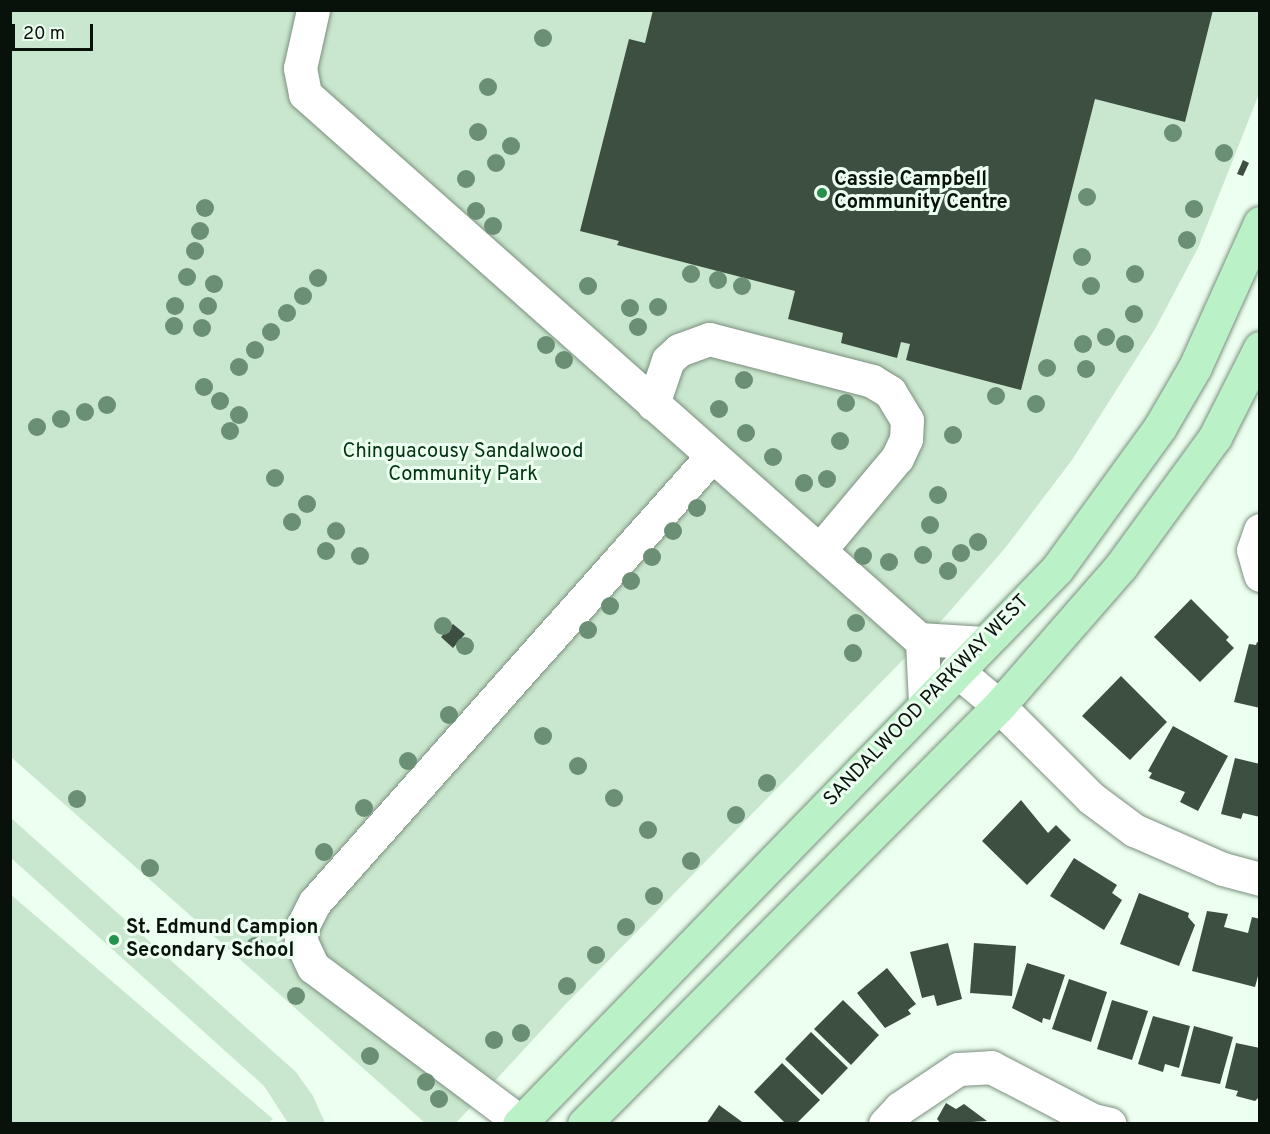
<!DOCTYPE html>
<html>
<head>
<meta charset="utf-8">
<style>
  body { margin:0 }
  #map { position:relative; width:1270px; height:1134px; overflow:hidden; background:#edfff0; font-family:Overpass,sans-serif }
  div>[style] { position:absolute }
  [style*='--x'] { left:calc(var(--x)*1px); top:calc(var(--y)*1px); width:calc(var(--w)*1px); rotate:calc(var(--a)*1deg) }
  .green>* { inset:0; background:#c9e7ce }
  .building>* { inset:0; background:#3c4f40 }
  .roads { filter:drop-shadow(0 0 2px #7b8f7e) drop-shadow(0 0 2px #7b8f7e) }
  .minor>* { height:33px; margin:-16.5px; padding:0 16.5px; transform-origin:16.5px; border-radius:16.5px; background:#fff }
  .major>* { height:33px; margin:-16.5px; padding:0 16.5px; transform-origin:16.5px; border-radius:16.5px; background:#bbf1c7 }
  .trees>* { width:18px; height:18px; margin:-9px; border-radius:50%; background:#6b8f75 }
  .dots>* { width:16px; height:16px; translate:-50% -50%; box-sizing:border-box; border:3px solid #edfff0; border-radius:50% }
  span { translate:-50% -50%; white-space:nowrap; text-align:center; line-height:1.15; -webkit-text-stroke:6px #edfff0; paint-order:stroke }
  .poi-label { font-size:20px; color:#09110b; font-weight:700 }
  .left { translate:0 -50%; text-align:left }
  .park-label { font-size:20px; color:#031 }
  .street-label { font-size:20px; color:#09110b }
  .frame { position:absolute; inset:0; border:12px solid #09110b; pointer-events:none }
  .scale { position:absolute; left:12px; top:24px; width:81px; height:27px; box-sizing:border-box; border:3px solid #09110b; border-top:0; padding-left:8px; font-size:18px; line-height:21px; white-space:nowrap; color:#09110b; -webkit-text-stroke:4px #edfff0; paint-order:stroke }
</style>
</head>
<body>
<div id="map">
  <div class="green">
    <div style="clip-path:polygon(11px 11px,1259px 11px,1259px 94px,1198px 248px,1155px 329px,1072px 460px,1006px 547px,943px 619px,563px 1007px,456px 1123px,425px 1123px,11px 757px)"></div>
    <div style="clip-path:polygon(11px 818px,296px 1072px,313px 1096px,325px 1123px,288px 1123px,264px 1086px,11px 858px)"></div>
    <div style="clip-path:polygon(10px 894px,273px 1119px,268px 1123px,11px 1123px)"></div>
  </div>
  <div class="building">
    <div style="clip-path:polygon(653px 10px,1213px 10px,1185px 122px,1095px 99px,1021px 390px,906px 360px,910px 344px,901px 342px,897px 358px,841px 343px,843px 333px,788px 319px,795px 291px,617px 245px,619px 241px,580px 231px,629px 39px,645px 43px)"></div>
    <div style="clip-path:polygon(1243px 160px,1249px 163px,1243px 176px,1237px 174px)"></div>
    <div style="clip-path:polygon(1191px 599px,1229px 637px,1226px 640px,1234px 648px,1200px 682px,1154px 637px)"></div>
    <div style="clip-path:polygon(453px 624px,465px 634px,453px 648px,441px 637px)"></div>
    <div style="clip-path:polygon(1257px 642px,1260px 643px,1260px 708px,1234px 702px,1249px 644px,1256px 645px)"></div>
    <div style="clip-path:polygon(1121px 676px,1167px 722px,1130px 760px,1082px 716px)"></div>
    <div style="clip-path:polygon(1173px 726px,1228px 756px,1198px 811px,1180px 802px,1185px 792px,1149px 778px,1152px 773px,1148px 771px)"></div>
    <div style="clip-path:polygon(1235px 758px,1260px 764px,1260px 817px,1243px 813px,1241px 819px,1221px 814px)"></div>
    <div style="clip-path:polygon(1021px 800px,1048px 833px,1056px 825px,1071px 840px,1027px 885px,982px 841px)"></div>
    <div style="clip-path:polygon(1074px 858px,1117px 885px,1112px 893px,1122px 900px,1104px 930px,1050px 896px)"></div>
    <div style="clip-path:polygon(1139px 893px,1189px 913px,1188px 917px,1195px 925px,1179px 966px,1120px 944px)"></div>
    <div style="clip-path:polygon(1207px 911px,1228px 914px,1224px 927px,1248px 933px,1252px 917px,1260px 919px,1260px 969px,1255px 987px,1192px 971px)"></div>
    <div style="clip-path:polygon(948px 943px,962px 999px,937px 1006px,934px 995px,922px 998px,910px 952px)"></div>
    <div style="clip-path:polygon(974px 943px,1016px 946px,1012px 996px,970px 993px)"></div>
    <div style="clip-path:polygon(1027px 963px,1065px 975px,1050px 1020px,1043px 1018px,1042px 1023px,1012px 1008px)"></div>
    <div style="clip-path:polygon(887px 968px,916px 1004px,908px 1010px,911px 1014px,885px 1028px,857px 993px)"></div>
    <div style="clip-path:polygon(1069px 979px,1107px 992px,1091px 1042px,1052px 1029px)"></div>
    <div style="clip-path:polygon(843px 1000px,879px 1035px,851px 1065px,814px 1029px)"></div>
    <div style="clip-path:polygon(1112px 1000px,1148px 1011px,1132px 1060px,1097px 1049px)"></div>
    <div style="clip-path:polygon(1153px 1016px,1190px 1026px,1179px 1068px,1165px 1064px,1163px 1072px,1138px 1064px)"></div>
    <div style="clip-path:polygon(1194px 1026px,1233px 1037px,1220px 1084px,1181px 1076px)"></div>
    <div style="clip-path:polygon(811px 1032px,848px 1068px,822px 1095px,785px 1059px)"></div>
    <div style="clip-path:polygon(1236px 1043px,1260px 1048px,1260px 1096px,1255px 1101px,1236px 1096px,1238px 1091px,1225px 1088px)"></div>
    <div style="clip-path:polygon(782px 1063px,820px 1100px,796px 1124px,786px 1124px,754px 1092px)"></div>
    <div style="clip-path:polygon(946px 1103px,956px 1109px,964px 1104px,987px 1121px,941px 1124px,937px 1119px)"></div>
    <div style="clip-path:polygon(719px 1105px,745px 1124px,706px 1124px)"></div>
  </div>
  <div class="roads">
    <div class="minor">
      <div style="--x:313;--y:10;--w:59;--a:102.6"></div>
      <div style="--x:300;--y:68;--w:26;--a:79"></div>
      <div style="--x:305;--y:94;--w:821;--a:41.59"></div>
      <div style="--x:919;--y:639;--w:65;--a:3.5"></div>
      <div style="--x:653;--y:404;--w:46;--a:-71.2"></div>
      <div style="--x:668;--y:360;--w:15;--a:-42"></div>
      <div style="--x:679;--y:350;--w:32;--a:-20"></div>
      <div style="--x:709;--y:339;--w:168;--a:14.4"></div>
      <div style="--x:872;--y:381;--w:21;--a:31"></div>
      <div style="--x:890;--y:392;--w:33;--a:59"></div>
      <div style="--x:907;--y:420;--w:19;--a:93"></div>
      <div style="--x:906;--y:439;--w:21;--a:115"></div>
      <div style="--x:897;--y:458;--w:121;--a:130"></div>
      <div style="--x:1260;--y:530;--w:21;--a:109"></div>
      <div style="--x:1253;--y:550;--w:26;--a:74"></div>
      <div style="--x:922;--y:641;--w:61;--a:87.2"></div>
      <div style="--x:956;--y:670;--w:56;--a:39.9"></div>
      <div style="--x:999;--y:706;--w:130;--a:45"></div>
      <div style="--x:1091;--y:798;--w:54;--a:36.7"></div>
      <div style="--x:1134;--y:830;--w:97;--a:23.7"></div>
      <div style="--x:1223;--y:869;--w:38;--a:15"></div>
      <div style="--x:523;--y:1124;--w:262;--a:-143.2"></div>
      <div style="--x:313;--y:967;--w:29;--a:-115"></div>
      <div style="--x:301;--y:941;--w:14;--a:-86"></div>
      <div style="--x:302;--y:927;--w:28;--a:-63"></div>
      <div style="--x:315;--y:902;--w:597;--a:-48.33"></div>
      <div style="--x:885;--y:1124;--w:22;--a:-47"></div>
      <div style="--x:900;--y:1108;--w:70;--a:-33.9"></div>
      <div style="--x:958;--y:1069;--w:33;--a:-3"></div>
      <div style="--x:991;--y:1067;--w:115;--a:27.5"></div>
      <div style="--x:1093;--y:1120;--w:17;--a:13"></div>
    </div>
    <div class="major">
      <div style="--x:519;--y:1124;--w:773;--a:-45.89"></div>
      <div style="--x:1057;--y:569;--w:175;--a:-54"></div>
      <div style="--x:1160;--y:427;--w:69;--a:-59.7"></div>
      <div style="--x:1195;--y:367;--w:158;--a:-65.7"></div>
      <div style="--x:584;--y:1124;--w:589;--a:-45.21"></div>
      <div style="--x:999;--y:706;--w:186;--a:-48.9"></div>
      <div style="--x:1121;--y:566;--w:160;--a:-53.9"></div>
      <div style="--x:1215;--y:437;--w:100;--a:-63.2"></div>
    </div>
  </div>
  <div class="trees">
    <div style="left:543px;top:38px"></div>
    <div style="left:488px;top:87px"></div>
    <div style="left:478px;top:132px"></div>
    <div style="left:1173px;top:133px"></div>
    <div style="left:511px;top:146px"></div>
    <div style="left:1224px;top:153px"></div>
    <div style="left:496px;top:163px"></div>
    <div style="left:466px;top:179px"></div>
    <div style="left:1087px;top:197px"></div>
    <div style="left:205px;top:208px"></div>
    <div style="left:1194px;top:209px"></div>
    <div style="left:476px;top:211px"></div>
    <div style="left:493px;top:226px"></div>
    <div style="left:200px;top:231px"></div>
    <div style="left:1187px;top:240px"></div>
    <div style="left:195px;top:251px"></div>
    <div style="left:1082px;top:257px"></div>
    <div style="left:691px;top:274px"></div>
    <div style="left:1135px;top:274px"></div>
    <div style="left:187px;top:277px"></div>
    <div style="left:318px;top:278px"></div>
    <div style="left:718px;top:280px"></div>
    <div style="left:214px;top:284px"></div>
    <div style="left:588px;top:286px"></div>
    <div style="left:742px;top:286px"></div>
    <div style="left:1091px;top:286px"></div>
    <div style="left:303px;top:296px"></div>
    <div style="left:175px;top:306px"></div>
    <div style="left:208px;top:306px"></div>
    <div style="left:658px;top:307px"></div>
    <div style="left:630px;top:308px"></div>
    <div style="left:287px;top:313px"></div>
    <div style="left:1134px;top:314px"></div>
    <div style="left:174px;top:326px"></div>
    <div style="left:638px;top:327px"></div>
    <div style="left:202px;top:328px"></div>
    <div style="left:271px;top:332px"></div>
    <div style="left:1106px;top:337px"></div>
    <div style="left:1083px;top:344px"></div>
    <div style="left:1125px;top:344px"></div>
    <div style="left:546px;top:345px"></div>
    <div style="left:255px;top:350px"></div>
    <div style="left:564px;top:360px"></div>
    <div style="left:239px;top:367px"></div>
    <div style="left:1047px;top:368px"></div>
    <div style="left:1086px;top:369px"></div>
    <div style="left:744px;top:380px"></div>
    <div style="left:204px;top:387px"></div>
    <div style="left:996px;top:396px"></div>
    <div style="left:220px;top:401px"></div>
    <div style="left:846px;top:403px"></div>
    <div style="left:1036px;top:404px"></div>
    <div style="left:107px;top:405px"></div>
    <div style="left:719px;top:409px"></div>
    <div style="left:85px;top:412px"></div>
    <div style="left:239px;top:415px"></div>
    <div style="left:61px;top:419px"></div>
    <div style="left:37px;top:427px"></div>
    <div style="left:230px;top:431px"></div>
    <div style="left:746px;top:433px"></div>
    <div style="left:953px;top:435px"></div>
    <div style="left:840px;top:441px"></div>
    <div style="left:773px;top:457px"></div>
    <div style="left:275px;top:478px"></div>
    <div style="left:827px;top:479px"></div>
    <div style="left:804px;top:483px"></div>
    <div style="left:938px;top:495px"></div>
    <div style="left:307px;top:504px"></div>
    <div style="left:697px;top:508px"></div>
    <div style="left:292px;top:522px"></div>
    <div style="left:930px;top:525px"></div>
    <div style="left:336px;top:531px"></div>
    <div style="left:673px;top:531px"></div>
    <div style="left:978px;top:542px"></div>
    <div style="left:326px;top:551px"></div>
    <div style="left:961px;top:553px"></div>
    <div style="left:923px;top:555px"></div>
    <div style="left:360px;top:556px"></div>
    <div style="left:863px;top:556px"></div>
    <div style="left:652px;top:557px"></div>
    <div style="left:889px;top:562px"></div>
    <div style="left:948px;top:571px"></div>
    <div style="left:631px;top:581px"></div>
    <div style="left:610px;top:606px"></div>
    <div style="left:856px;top:623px"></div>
    <div style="left:443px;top:626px"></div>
    <div style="left:588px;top:630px"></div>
    <div style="left:465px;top:646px"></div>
    <div style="left:853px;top:653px"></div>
    <div style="left:449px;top:715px"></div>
    <div style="left:543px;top:736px"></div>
    <div style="left:408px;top:761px"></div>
    <div style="left:578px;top:766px"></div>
    <div style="left:767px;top:783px"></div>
    <div style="left:614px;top:798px"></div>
    <div style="left:77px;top:799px"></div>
    <div style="left:364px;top:808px"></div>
    <div style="left:736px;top:815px"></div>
    <div style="left:648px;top:830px"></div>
    <div style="left:324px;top:852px"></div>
    <div style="left:691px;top:861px"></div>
    <div style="left:150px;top:868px"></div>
    <div style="left:654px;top:896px"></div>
    <div style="left:626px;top:927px"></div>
    <div style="left:255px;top:946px"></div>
    <div style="left:596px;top:955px"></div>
    <div style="left:567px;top:986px"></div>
    <div style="left:296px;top:996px"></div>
    <div style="left:521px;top:1033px"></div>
    <div style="left:494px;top:1040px"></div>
    <div style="left:370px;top:1056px"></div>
    <div style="left:426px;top:1082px"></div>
    <div style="left:439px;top:1099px"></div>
  </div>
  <div class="dots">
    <div style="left:822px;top:193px;background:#25914a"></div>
    <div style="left:114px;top:940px;background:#25914a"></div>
  </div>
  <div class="poi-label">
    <span class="left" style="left:834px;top:192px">Cassie Campbell<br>Community Centre</span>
    <span class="left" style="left:126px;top:940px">St. Edmund Campion<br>Secondary School</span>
  </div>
  <div class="park-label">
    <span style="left:463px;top:464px">Chinguacousy Sandalwood<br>Community Park</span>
  </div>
  <div class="street-label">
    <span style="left:927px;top:701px;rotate:-46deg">SANDALWOOD PARKWAY WEST</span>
  </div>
  <div class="frame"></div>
  <div class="scale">20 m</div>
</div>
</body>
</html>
